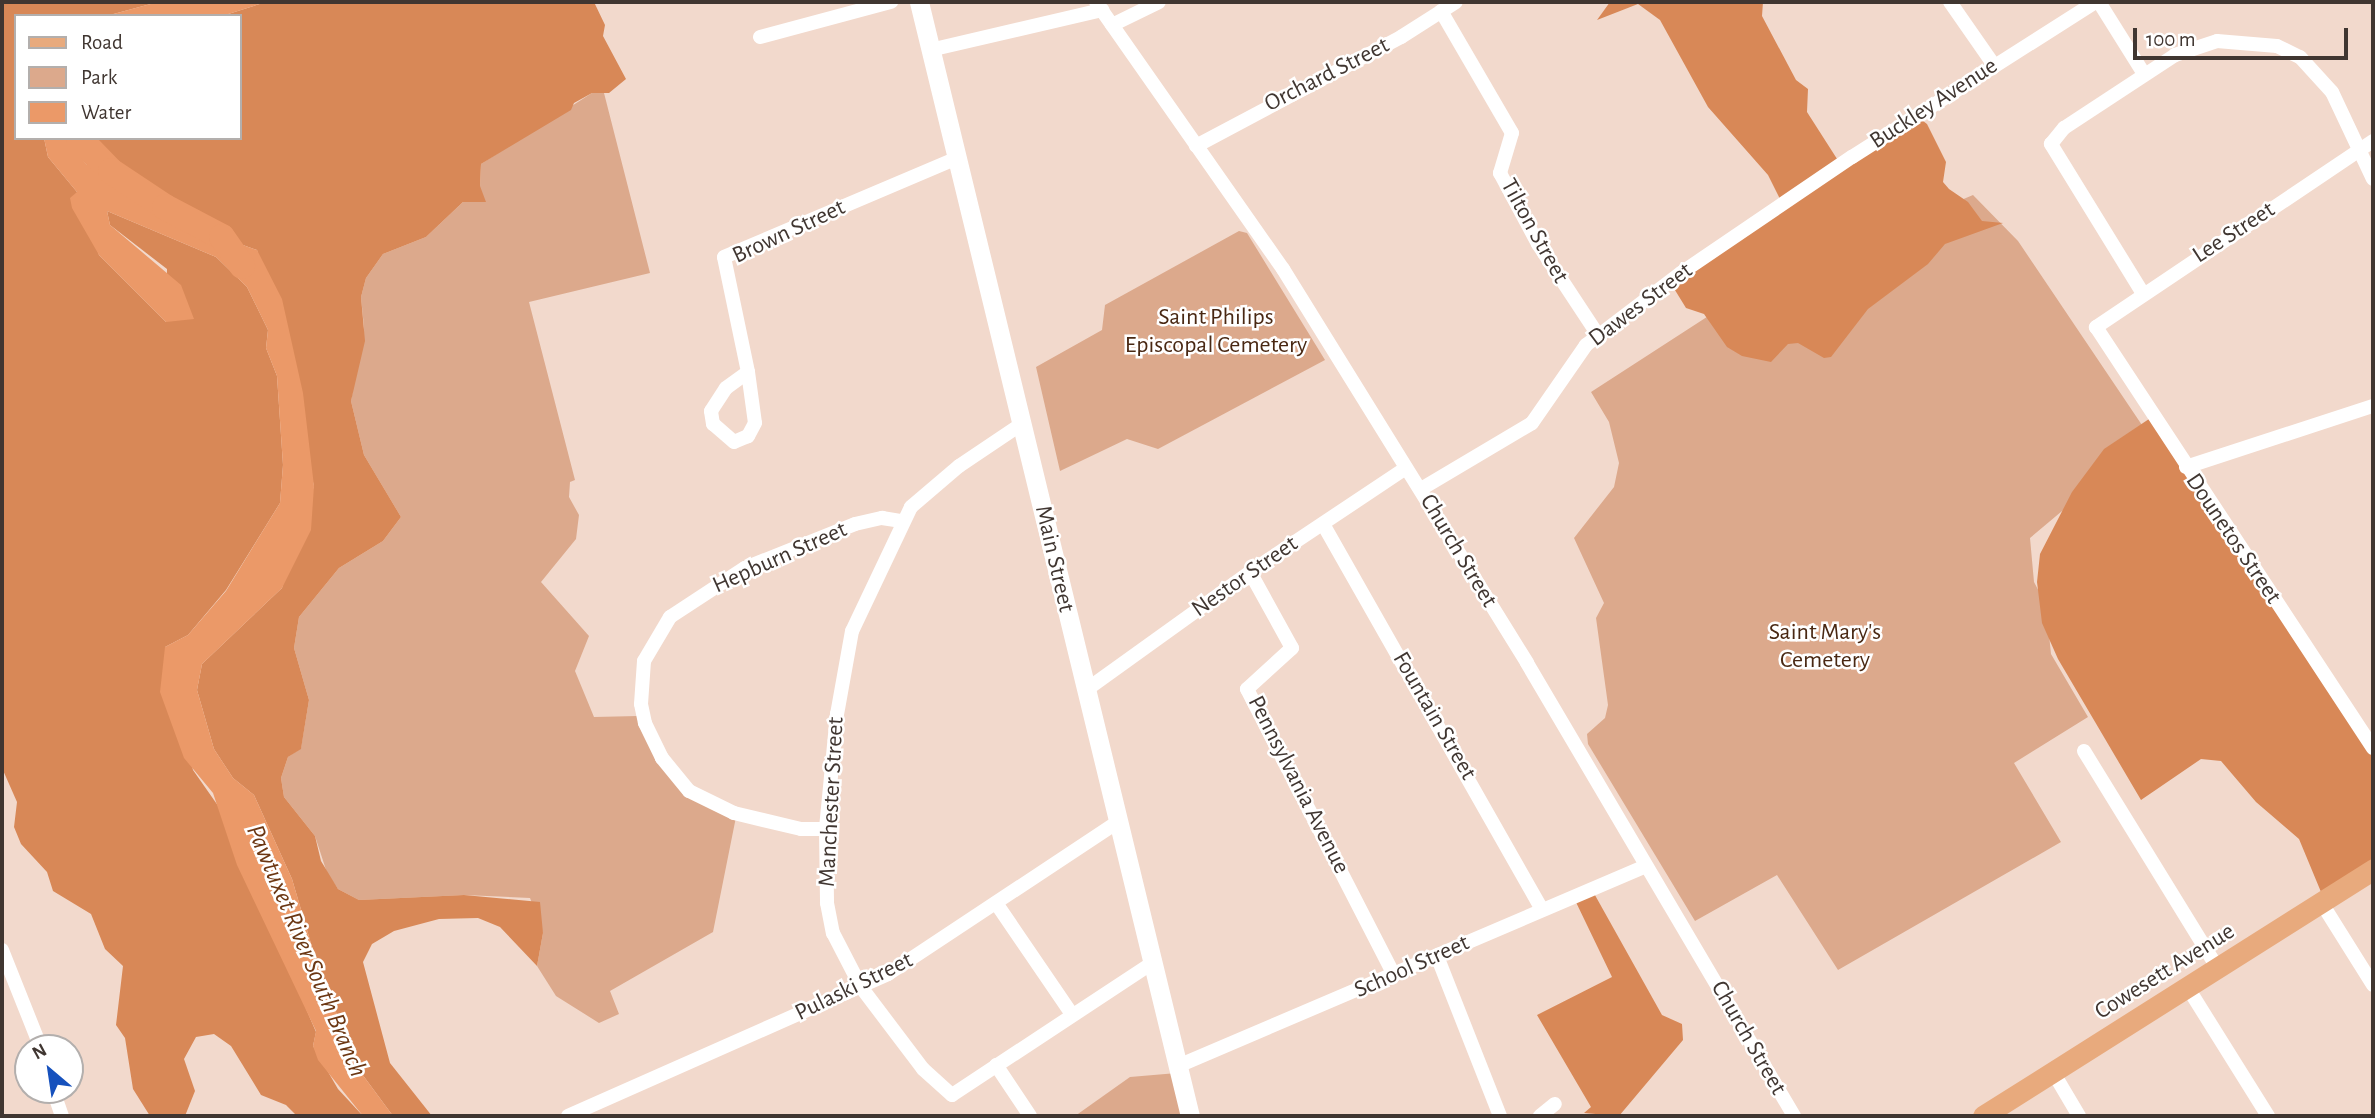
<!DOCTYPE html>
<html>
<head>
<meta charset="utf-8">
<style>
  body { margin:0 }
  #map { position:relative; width:2375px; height:1118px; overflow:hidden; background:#f2d9cc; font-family:"Alegreya Sans",sans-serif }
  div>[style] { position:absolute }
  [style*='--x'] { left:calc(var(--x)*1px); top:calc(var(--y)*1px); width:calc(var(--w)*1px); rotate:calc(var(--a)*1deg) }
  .green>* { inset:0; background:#dca98c }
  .forest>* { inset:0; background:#d88857 }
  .water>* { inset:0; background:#eb9968 }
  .river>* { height:26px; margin:-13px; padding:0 13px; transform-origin:13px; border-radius:13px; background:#eb9968 }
  .street>* { height:14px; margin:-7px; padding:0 7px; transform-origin:7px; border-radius:7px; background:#fff }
  .secondary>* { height:19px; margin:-9.5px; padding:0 9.5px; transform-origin:9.5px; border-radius:9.5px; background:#fff }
  .primary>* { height:21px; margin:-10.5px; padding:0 10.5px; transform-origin:10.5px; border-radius:10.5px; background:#e8aa7d }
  span { translate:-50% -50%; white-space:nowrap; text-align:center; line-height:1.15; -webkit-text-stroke:5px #fff; paint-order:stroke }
  .street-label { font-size:24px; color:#403631 }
  .park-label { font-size:24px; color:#492813 }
  .water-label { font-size:26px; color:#6c3713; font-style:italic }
  .frame { position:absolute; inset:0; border:4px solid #403631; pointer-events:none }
  .legend { position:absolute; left:14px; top:14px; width:228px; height:126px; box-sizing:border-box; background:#fff; border:2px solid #b3afad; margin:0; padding:9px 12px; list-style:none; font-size:21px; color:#403631 }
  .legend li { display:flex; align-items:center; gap:14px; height:35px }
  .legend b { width:35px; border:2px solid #b3afad }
  .north { position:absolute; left:14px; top:1034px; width:70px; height:70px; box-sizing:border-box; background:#fff; border:2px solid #b3afad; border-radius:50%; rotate:331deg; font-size:19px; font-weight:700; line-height:28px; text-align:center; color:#403631 }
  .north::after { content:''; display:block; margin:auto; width:24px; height:32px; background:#1651bd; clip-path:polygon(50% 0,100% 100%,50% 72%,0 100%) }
  .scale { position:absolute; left:2133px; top:28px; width:215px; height:32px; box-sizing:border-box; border:4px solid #403631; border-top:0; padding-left:9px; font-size:21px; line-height:24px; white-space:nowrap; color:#403631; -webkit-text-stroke:5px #fff; paint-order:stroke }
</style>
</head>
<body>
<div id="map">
  <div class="green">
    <div style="clip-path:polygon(592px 93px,604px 93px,650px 273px,529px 302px,575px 480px,570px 482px,569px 497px,579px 515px,576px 539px,541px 582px,589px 636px,575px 671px,594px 717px,638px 716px,684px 784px,737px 812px,713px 932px,610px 991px,619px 1014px,599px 1023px,556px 996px,537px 966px,543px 933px,530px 898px,464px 895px,359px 900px,338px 889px,327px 873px,315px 836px,284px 797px,281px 778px,288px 757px,301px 748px,309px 700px,294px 648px,299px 617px,339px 568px,383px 541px,401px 517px,364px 455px,351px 401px,364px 327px,361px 297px,366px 278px,383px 254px,426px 237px,480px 186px,481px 164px)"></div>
    <div style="clip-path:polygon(1973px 195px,2018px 241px,2150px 437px,2030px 538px,2034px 582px,2046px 605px,2051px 654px,2088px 717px,2014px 763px,2061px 842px,1838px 970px,1777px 875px,1695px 921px,1588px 744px,1587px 734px,1605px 718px,1608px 705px,1596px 618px,1604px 603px,1574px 538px,1614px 487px,1619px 463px,1609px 422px,1591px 392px,1747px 291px)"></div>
    <div style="clip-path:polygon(1239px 231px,1247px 233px,1325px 360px,1158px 449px,1127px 439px,1060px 471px,1036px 367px,1102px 330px,1105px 305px)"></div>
    <div style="clip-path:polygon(1177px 1073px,1189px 1116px,1075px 1116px,1130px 1077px)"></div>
  </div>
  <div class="forest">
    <div style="clip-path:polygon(2px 2px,158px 2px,106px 16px,16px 16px,16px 138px,44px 138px,48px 157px,77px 192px,99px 255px,166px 322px,167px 269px,110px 225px,107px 211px,216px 257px,247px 287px,268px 330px,266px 348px,277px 376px,283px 465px,280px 503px,226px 590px,188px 635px,165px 647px,193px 770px,221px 810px,316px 1032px,313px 1046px,338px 1089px,363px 1116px,297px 1116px,286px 1105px,261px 1095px,231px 1046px,214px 1034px,196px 1037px,184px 1059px,195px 1091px,185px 1116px,150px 1116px,133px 1089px,125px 1038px,116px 1025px,123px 966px,105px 949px,91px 914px,53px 891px,47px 872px,21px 844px,14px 827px,17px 802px,2px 768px)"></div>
    <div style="clip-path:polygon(266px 2px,594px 2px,605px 25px,603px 36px,626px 79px,609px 93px,592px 93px,574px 103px,571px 110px,481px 164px,480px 186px,486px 202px,463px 202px,426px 237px,383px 254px,366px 278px,361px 297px,365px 341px,351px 401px,364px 455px,401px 517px,383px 541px,339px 568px,299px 617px,294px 648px,309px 700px,301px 749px,288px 757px,281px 778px,284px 797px,315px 836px,321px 861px,338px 889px,359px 900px,464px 895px,540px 902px,543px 933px,537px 966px,500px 927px,478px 918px,439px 919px,394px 931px,372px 944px,363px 962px,390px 1063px,432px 1116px,393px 1116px,362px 1074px,320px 974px,292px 879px,254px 795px,233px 778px,214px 749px,197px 690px,202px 664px,282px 588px,314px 486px,257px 250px,218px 236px,125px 188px,104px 166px,87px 165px,77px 153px,76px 138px,240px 138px,240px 16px,222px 16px)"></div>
    <div style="clip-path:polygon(1610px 2px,1763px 2px,1762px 16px,1796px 80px,1808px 89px,1807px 112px,1839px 162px,1915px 115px,1927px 124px,1946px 162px,1943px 182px,1949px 189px,1968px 202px,1982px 221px,2003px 223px,1945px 244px,1928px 264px,1868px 309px,1831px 357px,1824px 358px,1798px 343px,1788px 344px,1771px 362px,1742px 356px,1727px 347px,1704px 314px,1686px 308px,1670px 282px,1781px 201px,1768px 175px,1708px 107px,1660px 20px,1638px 4px,1597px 20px)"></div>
    <div style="clip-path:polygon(2152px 417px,2373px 749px,2373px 876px,2326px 904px,2299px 839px,2256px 802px,2221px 761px,2201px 759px,2141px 800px,2058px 659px,2042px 623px,2037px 582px,2040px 554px,2072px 492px,2104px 449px)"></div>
    <div style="clip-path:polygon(1591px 888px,1662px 1015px,1682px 1024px,1683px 1040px,1619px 1116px,1584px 1113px,1591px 1107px,1537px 1015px,1612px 977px,1573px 896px)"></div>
  </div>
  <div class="water">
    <div style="clip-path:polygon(158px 2px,266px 2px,222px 16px,106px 16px)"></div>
    <div style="clip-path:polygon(44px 138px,76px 138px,77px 153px,87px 165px,104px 166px,125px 188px,218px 236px,257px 250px,282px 299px,303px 393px,314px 486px,311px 530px,282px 588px,202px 664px,197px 690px,214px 749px,233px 778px,254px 795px,292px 879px,320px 974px,362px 1074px,393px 1116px,363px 1116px,318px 1060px,313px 1046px,316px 1031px,237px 865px,213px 793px,184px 758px,160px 692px,165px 647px,188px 635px,226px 591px,280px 503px,283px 465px,277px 376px,266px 348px,268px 330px,247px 287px,216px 257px,107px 211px,110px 225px,181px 285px,194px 319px,166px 322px,99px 255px,72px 208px,70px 198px,77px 192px,48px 157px)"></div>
  </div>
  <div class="river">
    <div style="--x:79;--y:138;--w:46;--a:45.9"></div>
    <div style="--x:111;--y:171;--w:65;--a:33.7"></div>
    <div style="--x:165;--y:207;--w:64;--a:27.8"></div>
    <div style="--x:222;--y:237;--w:35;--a:55"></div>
  </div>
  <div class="street">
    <div style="--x:1096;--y:2;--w:326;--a:55"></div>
    <div style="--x:1283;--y:269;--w:463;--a:58.2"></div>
    <div style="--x:1527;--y:663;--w:526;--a:59.48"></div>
    <div style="--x:1950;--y:2;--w:77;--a:55.1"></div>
    <div style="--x:2099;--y:2;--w:85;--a:58"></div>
    <div style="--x:1441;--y:11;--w:141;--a:59.8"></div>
    <div style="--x:1512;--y:133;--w:42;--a:106.7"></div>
    <div style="--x:1500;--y:173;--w:81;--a:61.8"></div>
    <div style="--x:1538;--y:244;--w:109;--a:56.6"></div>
    <div style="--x:1112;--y:25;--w:52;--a:-26.1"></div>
    <div style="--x:760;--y:37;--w:136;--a:-15"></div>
    <div style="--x:930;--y:50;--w:177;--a:-13.1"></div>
    <div style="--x:2373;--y:141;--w:334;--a:146.1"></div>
    <div style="--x:2096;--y:327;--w:504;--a:56.66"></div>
    <div style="--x:1196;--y:146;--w:232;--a:-28"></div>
    <div style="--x:1401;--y:37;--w:65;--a:-32.5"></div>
    <div style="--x:2142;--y:292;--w:174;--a:-121.6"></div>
    <div style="--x:2051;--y:144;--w:21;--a:-51"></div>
    <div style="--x:2064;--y:128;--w:133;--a:-33.3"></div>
    <div style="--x:2175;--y:55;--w:44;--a:-18.4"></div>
    <div style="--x:2217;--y:41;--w:60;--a:4.8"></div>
    <div style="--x:2277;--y:46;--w:25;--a:26"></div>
    <div style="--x:2300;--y:57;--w:47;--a:47.6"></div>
    <div style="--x:2332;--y:92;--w:96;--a:64.8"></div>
    <div style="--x:748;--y:372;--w:117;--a:-101.8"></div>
    <div style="--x:724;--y:257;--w:253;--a:-23"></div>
    <div style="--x:748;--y:372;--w:51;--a:82.2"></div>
    <div style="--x:755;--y:423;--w:15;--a:118"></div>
    <div style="--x:748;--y:436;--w:15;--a:157"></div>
    <div style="--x:734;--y:442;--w:28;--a:-139"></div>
    <div style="--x:713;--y:424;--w:13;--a:-99"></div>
    <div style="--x:711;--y:411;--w:27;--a:-57"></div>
    <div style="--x:726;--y:388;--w:27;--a:-36"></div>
    <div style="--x:1023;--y:423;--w:77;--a:146.1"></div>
    <div style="--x:959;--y:466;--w:63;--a:139.5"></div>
    <div style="--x:911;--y:507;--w:137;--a:115.4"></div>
    <div style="--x:852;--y:631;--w:84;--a:100.2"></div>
    <div style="--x:837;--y:714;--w:116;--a:95.5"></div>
    <div style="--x:826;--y:829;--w:74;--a:89.2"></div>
    <div style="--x:827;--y:903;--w:31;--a:79"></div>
    <div style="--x:833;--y:933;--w:61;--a:62.6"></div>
    <div style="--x:861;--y:987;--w:103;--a:52.9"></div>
    <div style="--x:923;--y:1069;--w:39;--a:42"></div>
    <div style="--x:952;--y:1095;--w:243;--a:-33.4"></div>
    <div style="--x:2186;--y:467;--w:197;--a:-18.1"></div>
    <div style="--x:1421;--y:489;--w:129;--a:-30.7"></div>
    <div style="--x:1532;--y:423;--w:95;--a:-55.3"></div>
    <div style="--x:1586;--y:345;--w:119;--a:-37.2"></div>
    <div style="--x:1681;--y:273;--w:207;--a:-34.2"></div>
    <div style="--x:1852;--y:157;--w:288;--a:-32.5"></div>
    <div style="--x:1323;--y:524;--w:443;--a:60.4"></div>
    <div style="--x:1250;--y:572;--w:87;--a:61.1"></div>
    <div style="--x:1292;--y:648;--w:61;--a:137.7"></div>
    <div style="--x:1247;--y:689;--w:322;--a:62.8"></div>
    <div style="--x:1086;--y:690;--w:202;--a:-35.7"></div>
    <div style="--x:1250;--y:572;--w:187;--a:-33.7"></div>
    <div style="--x:2084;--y:751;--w:256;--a:58.4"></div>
    <div style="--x:826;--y:829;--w:25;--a:180"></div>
    <div style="--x:801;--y:829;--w:69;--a:-166.6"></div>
    <div style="--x:734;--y:813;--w:50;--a:-153.9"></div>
    <div style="--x:689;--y:791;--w:43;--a:-129.3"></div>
    <div style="--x:662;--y:758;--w:39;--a:-116"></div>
    <div style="--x:645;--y:723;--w:19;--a:-102"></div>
    <div style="--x:641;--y:704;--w:43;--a:-86"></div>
    <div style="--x:644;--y:661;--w:51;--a:-59.4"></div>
    <div style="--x:670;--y:617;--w:90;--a:-33.2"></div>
    <div style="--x:745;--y:568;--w:118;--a:-21.8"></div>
    <div style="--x:855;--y:524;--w:28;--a:-13"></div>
    <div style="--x:882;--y:518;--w:20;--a:9"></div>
    <div style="--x:2321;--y:902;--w:98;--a:57.9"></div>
    <div style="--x:996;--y:903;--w:133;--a:55.7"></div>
    <div style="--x:2;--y:950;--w:105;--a:68.3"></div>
    <div style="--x:1437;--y:956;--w:172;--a:68.5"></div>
    <div style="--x:2188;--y:988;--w:151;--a:58"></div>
    <div style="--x:996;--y:1065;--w:61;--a:56.3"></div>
    <div style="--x:1178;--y:1066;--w:509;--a:-23.14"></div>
    <div style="--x:2053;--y:1072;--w:51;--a:59.4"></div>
    <div style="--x:53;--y:1090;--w:28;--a:71"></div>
    <div style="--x:568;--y:1116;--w:350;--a:-23.9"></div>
    <div style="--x:888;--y:974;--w:277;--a:-33.5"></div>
    <div style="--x:1540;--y:1116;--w:19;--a:-39"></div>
  </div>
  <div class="secondary">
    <div style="--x:919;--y:2;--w:1146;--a:76.33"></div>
  </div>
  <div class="primary">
    <div style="--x:1983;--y:1116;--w:462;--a:-32.3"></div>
  </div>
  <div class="street-label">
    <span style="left:1327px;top:75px;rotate:-27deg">Orchard Street</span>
    <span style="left:1934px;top:104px;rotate:-33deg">Buckley Avenue</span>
    <span style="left:1534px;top:231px;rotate:61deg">Tilton Street</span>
    <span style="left:789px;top:232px;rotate:-25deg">Brown Street</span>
    <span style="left:2234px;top:233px;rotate:-33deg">Lee Street</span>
    <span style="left:1641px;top:305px;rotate:-37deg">Dawes Street</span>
    <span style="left:2233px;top:539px;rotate:56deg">Dounetos Street</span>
    <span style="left:1458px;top:551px;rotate:59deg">Church Street</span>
    <span style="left:780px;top:558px;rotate:-24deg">Hepburn Street</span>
    <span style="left:1054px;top:559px;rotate:77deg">Main Street</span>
    <span style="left:1245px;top:577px;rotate:-35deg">Nestor Street</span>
    <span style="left:1434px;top:716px;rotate:60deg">Fountain Street</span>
    <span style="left:1298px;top:785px;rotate:63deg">Pennsylvania Avenue</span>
    <span style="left:832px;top:802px;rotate:-87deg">Manchester Street</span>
    <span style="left:1412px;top:967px;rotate:-24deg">School Street</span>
    <span style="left:2165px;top:972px;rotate:-32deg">Cowesett Avenue</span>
    <span style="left:854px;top:987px;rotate:-26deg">Pulaski Street</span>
    <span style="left:1748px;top:1038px;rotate:60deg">Church Street</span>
  </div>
  <div class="park-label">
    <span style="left:1216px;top:332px">Saint Philips<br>Episcopal Cemetery</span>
    <span style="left:1825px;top:647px">Saint Mary's<br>Cemetery</span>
  </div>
  <div class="water-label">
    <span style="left:306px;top:951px;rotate:67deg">Pawtuxet River South Branch</span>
  </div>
  <div class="frame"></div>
  <ul class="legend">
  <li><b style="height:9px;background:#e8aa7d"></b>Road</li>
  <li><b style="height:19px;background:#dca98c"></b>Park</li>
  <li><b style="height:19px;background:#eb9968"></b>Water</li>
  </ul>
  <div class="north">N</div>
  <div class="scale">100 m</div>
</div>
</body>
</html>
